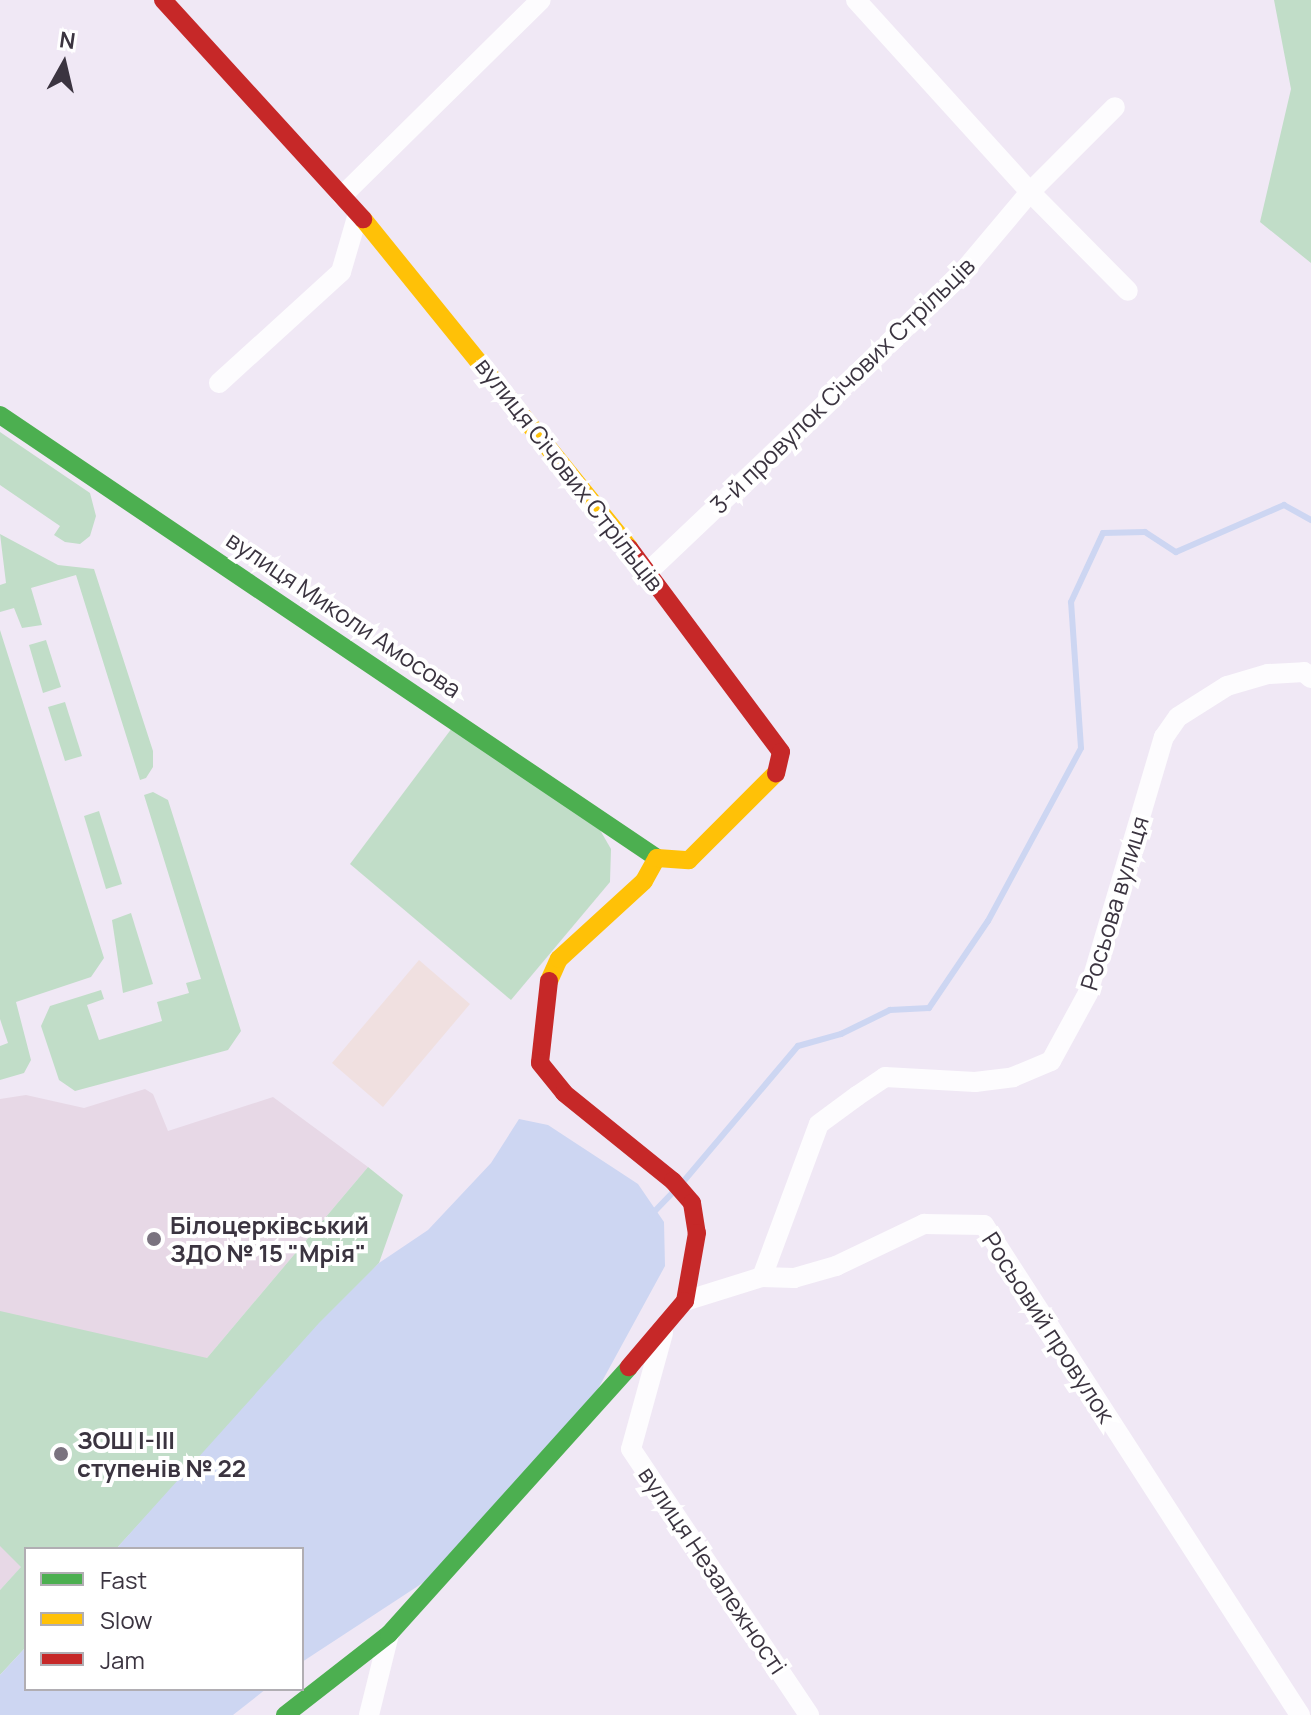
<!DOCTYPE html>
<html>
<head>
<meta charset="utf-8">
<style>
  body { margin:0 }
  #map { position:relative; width:1311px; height:1715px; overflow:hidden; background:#f0e8f5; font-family:Manrope,sans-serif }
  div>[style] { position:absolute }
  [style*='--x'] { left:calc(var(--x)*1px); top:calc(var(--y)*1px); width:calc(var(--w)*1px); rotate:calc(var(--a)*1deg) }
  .industrial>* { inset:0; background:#f0e0e0 }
  .education>* { inset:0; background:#e7d8e6 }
  .green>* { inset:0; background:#c1ddc8 }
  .water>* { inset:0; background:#cdd6f2 }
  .stream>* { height:6px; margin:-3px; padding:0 3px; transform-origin:3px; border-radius:3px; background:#cdd6f2 }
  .street>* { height:20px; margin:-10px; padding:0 10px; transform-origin:10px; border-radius:10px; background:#fdfcfe }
  .fast>* { height:18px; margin:-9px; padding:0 9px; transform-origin:9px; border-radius:9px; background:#4caf50 }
  .slow>* { height:18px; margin:-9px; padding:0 9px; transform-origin:9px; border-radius:9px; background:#ffc107 }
  .jam>* { height:18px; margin:-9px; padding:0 9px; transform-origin:9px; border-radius:9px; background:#c62828 }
  .dots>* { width:22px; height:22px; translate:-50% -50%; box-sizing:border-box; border:4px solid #fff; border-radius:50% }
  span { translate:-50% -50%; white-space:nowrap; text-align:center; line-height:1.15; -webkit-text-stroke:8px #fff; paint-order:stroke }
  .street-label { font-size:24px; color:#3b3440 }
  .poi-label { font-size:24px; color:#3b3440; font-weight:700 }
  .left { translate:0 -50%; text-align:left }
  .legend { position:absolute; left:24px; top:1547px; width:280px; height:144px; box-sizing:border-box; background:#fff; border:2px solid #b1aeb3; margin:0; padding:10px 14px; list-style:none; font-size:24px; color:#3b3440 }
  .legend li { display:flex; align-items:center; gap:16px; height:40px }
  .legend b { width:40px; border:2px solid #b1aeb3 }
  .north { position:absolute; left:24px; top:24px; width:80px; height:80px; -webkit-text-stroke:6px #fff; paint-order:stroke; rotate:8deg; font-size:22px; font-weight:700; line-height:32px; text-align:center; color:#3b3440 }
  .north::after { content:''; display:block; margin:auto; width:28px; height:36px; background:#3b3440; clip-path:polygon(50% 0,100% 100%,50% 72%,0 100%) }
</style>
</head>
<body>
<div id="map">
  <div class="industrial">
    <div style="clip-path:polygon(419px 960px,470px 1004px,383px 1107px,332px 1063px)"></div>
  </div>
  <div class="education">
    <div style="clip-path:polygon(145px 1089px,153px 1094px,168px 1131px,273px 1097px,368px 1167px,207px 1358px,26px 1549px,26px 1562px,0 1590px,0 1099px,26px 1095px,84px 1108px)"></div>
  </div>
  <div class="green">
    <div style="clip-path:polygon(1274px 0,1311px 0,1311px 263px,1260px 222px,1291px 89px)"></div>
    <div style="clip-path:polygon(0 432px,90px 493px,96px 516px,90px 536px,80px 544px,65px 542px,54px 535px,60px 526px,0 485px)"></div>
    <div style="clip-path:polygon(0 534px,58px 565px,94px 569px,153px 751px,153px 767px,146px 778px,140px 780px,76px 575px,31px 588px,42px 625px,22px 628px,14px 608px,0 612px,0 585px,6px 583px)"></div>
    <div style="clip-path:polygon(0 630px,104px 958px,91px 977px,16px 1002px,31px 1060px,24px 1073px,0 1080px,0 1046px,8px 1043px,0 1019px)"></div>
    <div style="clip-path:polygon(46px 640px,61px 687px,43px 693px,29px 645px)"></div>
    <div style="clip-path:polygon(65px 702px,82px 756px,65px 761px,48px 707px)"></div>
    <div style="clip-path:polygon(452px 728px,600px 830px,611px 849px,610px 882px,511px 1000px,350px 864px)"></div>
    <div style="clip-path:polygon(153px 792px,168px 800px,241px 1031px,228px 1050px,75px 1091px,59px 1080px,41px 1026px,50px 1006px,101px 990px,104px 999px,87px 1005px,99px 1040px,162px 1021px,157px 1002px,189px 993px,186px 983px,201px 979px,144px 795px)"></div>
    <div style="clip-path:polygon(99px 811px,122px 884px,106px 889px,84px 816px)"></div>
    <div style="clip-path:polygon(131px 913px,153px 984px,123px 993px,112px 920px)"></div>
    <div style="clip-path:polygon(368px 1167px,403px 1195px,379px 1263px,116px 1549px,26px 1549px,26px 1647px,0 1675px,0 1590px,21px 1567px,0 1546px,0 1311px,207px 1358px)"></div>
  </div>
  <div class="water">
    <div style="clip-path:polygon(519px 1119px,548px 1125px,638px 1184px,664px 1222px,665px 1266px,575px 1431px,441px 1571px,302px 1662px,302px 1549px,116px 1549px,319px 1323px,379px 1263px,428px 1230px,491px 1163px)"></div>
    <div style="clip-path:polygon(26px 1647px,26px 1689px,266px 1689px,233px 1715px,0 1715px,0 1675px)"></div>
  </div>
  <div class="stream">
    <div style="--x:683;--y:1182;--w:178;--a:-49.8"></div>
    <div style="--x:798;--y:1046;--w:45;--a:-15.6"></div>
    <div style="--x:841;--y:1034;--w:55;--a:-26.1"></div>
    <div style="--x:890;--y:1010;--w:39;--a:-3"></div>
    <div style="--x:929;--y:1008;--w:105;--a:-55.9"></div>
    <div style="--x:988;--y:921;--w:196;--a:-61.7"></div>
    <div style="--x:1081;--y:748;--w:146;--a:-93.9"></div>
    <div style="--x:1071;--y:602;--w:76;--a:-65.1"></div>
    <div style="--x:1103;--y:533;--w:42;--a:-1.4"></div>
    <div style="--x:1145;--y:532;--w:37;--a:33"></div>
    <div style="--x:1176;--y:552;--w:118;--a:-23.5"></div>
    <div style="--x:1284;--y:505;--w:31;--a:29"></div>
    <div style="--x:652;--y:1214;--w:29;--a:-46"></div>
  </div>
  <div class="street">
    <div style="--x:856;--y:0;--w:259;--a:47.8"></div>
    <div style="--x:1030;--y:192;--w:139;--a:45.3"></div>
    <div style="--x:342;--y:196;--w:279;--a:-44.6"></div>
    <div style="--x:219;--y:383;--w:165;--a:-42.3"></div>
    <div style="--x:341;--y:272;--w:60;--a:-73.7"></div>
    <div style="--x:648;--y:572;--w:424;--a:-43.5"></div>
    <div style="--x:956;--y:280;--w:115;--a:-49.9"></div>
    <div style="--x:1030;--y:192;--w:120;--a:-45"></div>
    <div style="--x:762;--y:1277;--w:163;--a:-69.6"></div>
    <div style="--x:819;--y:1124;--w:47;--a:-36.4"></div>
    <div style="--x:857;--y:1096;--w:34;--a:-34"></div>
    <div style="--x:885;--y:1077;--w:90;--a:3.2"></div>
    <div style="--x:975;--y:1082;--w:38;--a:-7"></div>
    <div style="--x:1013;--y:1077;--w:41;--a:-22.8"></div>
    <div style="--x:1051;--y:1061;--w:77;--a:-61.4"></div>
    <div style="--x:1088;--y:993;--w:267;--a:-73.5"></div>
    <div style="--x:1164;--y:737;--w:24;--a:-55"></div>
    <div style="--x:1178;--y:717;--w:58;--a:-32.3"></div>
    <div style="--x:1227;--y:686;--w:43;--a:-16.3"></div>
    <div style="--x:1268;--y:674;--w:36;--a:-3"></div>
    <div style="--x:1304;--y:672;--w:9;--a:41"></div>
    <div style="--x:685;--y:1301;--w:81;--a:-17.3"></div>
    <div style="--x:762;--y:1277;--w:32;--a:2"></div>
    <div style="--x:794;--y:1278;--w:44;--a:-15.9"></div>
    <div style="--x:836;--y:1266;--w:98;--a:-25.5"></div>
    <div style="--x:924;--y:1224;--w:60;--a:1"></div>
    <div style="--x:984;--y:1225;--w:583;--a:57.18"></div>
    <div style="--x:663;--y:1333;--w:120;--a:105.4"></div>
    <div style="--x:631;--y:1449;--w:320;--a:56.2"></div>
    <div style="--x:369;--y:1715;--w:83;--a:-76.1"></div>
  </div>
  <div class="fast">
    <div style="--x:0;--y:415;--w:792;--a:33.99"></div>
    <div style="--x:285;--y:1715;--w:132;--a:-37.9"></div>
    <div style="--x:389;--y:1634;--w:359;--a:-48"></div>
  </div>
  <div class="slow">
    <div style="--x:363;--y:219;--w:423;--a:51"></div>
    <div style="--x:549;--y:981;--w:24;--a:-66"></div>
    <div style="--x:559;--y:959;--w:115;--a:-42.5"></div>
    <div style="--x:644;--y:881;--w:26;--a:-61"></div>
    <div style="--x:657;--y:858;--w:32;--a:4"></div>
    <div style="--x:689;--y:860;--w:123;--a:-45"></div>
  </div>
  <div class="jam">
    <div style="--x:163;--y:0;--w:297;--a:47.6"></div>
    <div style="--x:629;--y:548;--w:254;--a:53.3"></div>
    <div style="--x:781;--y:752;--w:22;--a:103"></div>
    <div style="--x:549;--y:981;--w:82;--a:96.3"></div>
    <div style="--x:540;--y:1063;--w:38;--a:51"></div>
    <div style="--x:564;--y:1093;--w:140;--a:38.9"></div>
    <div style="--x:673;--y:1181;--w:29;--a:49"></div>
    <div style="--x:692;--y:1203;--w:30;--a:81"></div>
    <div style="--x:697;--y:1233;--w:69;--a:100"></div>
    <div style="--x:685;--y:1301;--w:87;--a:130.3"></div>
  </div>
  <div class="dots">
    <div style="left:154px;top:1239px;background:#7a737f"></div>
    <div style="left:61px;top:1454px;background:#7a737f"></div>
  </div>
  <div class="street-label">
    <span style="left:842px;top:385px;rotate:-44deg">3-й провулок Січових Стрільців</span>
    <span style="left:570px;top:474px;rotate:52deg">вулиця Січових Стрільців</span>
    <span style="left:344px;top:614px;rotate:34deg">вулиця Миколи Амосова</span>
    <span style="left:1114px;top:903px;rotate:-73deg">Росьова вулиця</span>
    <span style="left:1049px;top:1327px;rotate:57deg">Росьовий провулок</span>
    <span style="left:713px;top:1570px;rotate:56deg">вулиця Незалежності</span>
  </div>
  <div class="poi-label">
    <span class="left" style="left:170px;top:1239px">Білоцерківський<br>ЗДО № 15 "Мрія"</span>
    <span class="left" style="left:77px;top:1454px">ЗОШ І-ІІІ<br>ступенів № 22</span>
  </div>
  <ul class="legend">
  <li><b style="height:10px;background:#4caf50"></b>Fast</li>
  <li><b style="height:10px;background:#ffc107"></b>Slow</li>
  <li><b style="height:10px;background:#c62828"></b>Jam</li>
  </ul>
  <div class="north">N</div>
</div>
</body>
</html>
